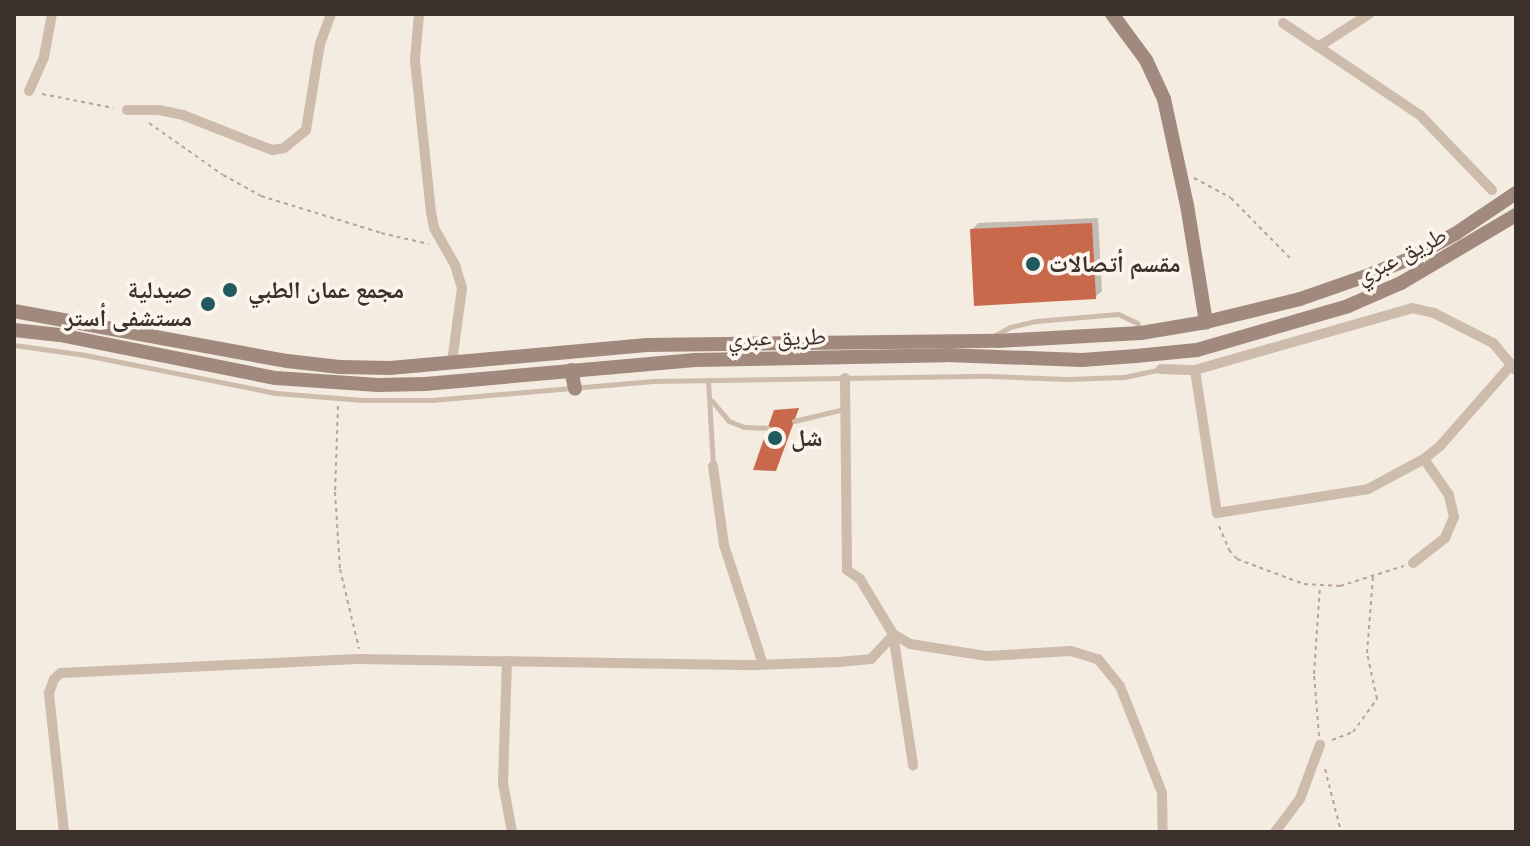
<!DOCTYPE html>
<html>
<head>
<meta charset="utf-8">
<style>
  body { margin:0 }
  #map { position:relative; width:1530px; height:846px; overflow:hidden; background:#f4ebe1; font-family:"IBM Plex Sans","Noto Naskh Arabic",sans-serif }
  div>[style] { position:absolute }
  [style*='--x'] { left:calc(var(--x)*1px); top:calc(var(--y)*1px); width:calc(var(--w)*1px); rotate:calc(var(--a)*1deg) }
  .shadow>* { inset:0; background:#0003 }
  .building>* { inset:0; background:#c8694b }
  .path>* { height:2px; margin-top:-1px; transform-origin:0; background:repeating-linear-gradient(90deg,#b9a596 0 4px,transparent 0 8px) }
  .service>* { height:5px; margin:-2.5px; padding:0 2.5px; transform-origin:2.5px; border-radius:2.5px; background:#cdbbac }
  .minor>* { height:10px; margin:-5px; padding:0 5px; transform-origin:5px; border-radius:5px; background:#cdbbac }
  .secondary>* { height:14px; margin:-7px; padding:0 7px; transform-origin:7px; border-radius:7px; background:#a18a7d }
  .dots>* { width:22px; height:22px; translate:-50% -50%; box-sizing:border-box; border:4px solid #fbf5ee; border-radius:50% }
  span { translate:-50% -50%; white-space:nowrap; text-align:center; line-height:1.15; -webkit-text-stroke:7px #fbf5ee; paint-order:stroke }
  .street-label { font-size:24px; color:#3b302b }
  .poi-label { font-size:24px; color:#3b302b; font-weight:700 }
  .left { translate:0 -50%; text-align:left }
  .right { translate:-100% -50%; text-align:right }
  .frame { position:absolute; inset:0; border:16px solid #3b302b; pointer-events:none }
</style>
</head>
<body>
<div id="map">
  <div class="shadow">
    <div style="clip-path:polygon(1098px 218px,1102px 291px,1095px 297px,972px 230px,978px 223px)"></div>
  </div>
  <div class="building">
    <div style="clip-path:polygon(1092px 223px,1096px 299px,974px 306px,970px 229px)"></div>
    <div style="clip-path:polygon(799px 408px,776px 471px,753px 470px,774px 410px)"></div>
  </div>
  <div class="path">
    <div style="--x:42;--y:94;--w:73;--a:11"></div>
    <div style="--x:149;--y:123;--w:90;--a:35.1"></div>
    <div style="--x:223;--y:175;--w:43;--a:28.9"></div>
    <div style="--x:261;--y:196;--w:126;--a:17.1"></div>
    <div style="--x:381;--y:233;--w:49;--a:12.9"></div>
    <div style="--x:1194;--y:178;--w:42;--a:28.4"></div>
    <div style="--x:1231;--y:198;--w:84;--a:45.5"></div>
    <div style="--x:338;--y:406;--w:86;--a:92"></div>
    <div style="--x:335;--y:492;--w:77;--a:86.3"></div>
    <div style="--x:340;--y:569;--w:82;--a:76.6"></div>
    <div style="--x:1219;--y:526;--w:26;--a:67"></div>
    <div style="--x:1229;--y:550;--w:12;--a:48"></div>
    <div style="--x:1237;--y:559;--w:72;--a:20.5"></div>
    <div style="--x:1304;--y:584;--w:36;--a:3"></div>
    <div style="--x:1340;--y:586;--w:67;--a:-17.4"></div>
    <div style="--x:1319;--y:736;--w:62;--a:-94.6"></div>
    <div style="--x:1314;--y:674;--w:87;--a:-86.1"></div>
    <div style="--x:1332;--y:740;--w:22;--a:-21"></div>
    <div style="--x:1353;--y:732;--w:41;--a:-54"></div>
    <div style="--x:1377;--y:699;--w:47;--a:-102.3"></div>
    <div style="--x:1367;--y:653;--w:76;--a:-85.5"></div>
    <div style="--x:1325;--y:769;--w:65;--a:75.7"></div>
  </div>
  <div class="service">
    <div style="--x:994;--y:336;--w:18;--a:-29"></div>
    <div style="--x:1010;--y:327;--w:27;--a:-13"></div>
    <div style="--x:1036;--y:321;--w:82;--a:-4.9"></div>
    <div style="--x:1118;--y:314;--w:21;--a:25"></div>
    <div style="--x:1137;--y:323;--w:10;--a:66"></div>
    <div style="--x:14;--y:345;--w:72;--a:8"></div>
    <div style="--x:85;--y:355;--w:195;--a:11.3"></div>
    <div style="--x:276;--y:393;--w:87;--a:4.6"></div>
    <div style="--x:363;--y:400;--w:69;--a:0"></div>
    <div style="--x:432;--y:400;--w:222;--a:-4.9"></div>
    <div style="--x:653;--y:381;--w:336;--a:-0.9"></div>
    <div style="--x:989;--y:376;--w:77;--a:2.2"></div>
    <div style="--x:1066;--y:379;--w:58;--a:-2"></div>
    <div style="--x:1124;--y:377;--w:38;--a:-12"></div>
    <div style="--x:708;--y:381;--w:85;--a:86.6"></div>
    <div style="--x:712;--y:401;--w:26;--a:50"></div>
    <div style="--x:729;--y:421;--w:16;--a:22"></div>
    <div style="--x:744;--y:427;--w:24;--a:2"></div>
    <div style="--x:794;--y:421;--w:51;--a:-13.5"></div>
  </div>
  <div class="minor">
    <div style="--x:419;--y:14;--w:46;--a:95"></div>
    <div style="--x:415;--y:60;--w:153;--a:84"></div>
    <div style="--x:431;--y:212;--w:16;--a:79"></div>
    <div style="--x:434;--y:228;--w:43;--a:60.4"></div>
    <div style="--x:455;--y:265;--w:24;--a:73"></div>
    <div style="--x:462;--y:288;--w:75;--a:97.7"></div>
    <div style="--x:1283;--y:23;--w:165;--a:33.9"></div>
    <div style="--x:1420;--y:115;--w:104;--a:46.2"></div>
    <div style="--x:1318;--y:47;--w:61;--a:-32.9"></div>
    <div style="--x:29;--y:91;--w:37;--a:-66"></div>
    <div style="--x:44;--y:57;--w:44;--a:-79.5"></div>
    <div style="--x:127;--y:110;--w:32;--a:0"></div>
    <div style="--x:159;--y:110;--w:25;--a:12"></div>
    <div style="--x:183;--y:115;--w:96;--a:21.5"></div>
    <div style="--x:272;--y:150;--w:12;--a:-9"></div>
    <div style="--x:284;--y:148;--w:28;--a:-39"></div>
    <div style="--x:306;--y:130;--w:87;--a:-80.8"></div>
    <div style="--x:320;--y:44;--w:32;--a:-70"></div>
    <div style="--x:1161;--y:369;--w:34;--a:2"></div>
    <div style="--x:1195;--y:370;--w:226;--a:-15.9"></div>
    <div style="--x:1412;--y:308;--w:23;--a:13"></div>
    <div style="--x:1434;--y:313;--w:66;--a:27"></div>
    <div style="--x:1493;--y:343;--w:35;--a:50"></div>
    <div style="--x:1195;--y:370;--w:145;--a:81.3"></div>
    <div style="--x:1217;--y:513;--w:153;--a:-9"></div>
    <div style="--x:1368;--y:489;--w:64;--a:-28.2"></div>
    <div style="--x:1424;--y:459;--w:21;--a:-39"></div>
    <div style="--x:1440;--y:446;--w:109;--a:-48.7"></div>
    <div style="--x:845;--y:378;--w:192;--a:89.4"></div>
    <div style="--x:847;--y:570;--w:16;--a:35"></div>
    <div style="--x:860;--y:579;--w:64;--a:59"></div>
    <div style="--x:893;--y:634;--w:20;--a:30"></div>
    <div style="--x:910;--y:644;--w:78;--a:8.9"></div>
    <div style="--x:987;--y:656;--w:84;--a:-3.4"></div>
    <div style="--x:1071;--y:651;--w:28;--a:17"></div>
    <div style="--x:1098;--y:659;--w:35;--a:51"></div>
    <div style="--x:1120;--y:686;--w:101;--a:68.5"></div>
    <div style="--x:1157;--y:780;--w:14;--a:69"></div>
    <div style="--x:1162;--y:793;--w:39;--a:89"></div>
    <div style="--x:713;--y:466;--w:80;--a:82.1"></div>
    <div style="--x:724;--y:545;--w:125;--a:71.9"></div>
    <div style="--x:1413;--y:563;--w:41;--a:-38"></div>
    <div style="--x:1445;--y:538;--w:23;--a:-67"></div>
    <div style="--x:1454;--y:517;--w:23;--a:-103"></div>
    <div style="--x:1449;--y:495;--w:44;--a:-124.8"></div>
    <div style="--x:893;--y:634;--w:133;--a:81.3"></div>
    <div style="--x:507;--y:661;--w:122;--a:91.9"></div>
    <div style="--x:503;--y:783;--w:50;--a:79.6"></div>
    <div style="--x:64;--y:832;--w:140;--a:-96.2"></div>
    <div style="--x:49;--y:693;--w:15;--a:-70"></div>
    <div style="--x:54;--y:679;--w:9;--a:-41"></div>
    <div style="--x:61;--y:673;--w:296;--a:-2.7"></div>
    <div style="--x:357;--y:659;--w:400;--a:0.9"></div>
    <div style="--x:757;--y:665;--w:81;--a:-2.1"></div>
    <div style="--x:838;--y:662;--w:33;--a:-5"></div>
    <div style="--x:871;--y:659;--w:33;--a:-47"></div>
    <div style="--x:1275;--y:832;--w:41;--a:-52.9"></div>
    <div style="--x:1300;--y:799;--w:58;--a:-69.7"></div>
  </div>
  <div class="secondary">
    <div style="--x:1112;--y:14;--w:57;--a:53.5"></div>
    <div style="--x:1146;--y:60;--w:43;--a:65.2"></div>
    <div style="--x:1164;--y:99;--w:108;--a:77.8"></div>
    <div style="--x:1187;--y:205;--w:119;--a:80.8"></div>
    <div style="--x:14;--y:311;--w:278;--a:10.4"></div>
    <div style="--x:287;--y:361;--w:53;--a:6.5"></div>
    <div style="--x:340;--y:367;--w:50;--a:1.1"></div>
    <div style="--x:390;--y:368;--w:258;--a:-5.1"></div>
    <div style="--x:647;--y:345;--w:350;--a:-0.7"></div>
    <div style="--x:997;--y:341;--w:144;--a:-3.2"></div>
    <div style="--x:1141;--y:333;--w:66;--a:-9.6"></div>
    <div style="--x:1206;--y:322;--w:97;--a:-13.7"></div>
    <div style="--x:1300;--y:299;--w:73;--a:-19.2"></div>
    <div style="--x:1369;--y:275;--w:43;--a:-21.8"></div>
    <div style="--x:1409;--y:259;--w:52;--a:-28.5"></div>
    <div style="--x:1455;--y:234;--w:73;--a:-33.9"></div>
    <div style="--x:14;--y:330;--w:46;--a:6.2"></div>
    <div style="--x:60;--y:335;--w:220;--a:11.3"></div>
    <div style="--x:276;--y:378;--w:102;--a:3.9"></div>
    <div style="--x:378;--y:385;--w:47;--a:-1.2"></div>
    <div style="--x:425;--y:384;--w:271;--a:-5.1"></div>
    <div style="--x:695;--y:360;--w:251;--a:-1.1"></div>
    <div style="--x:946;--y:355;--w:136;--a:2.1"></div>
    <div style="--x:1082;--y:360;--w:54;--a:-4.2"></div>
    <div style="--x:1136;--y:356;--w:61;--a:-5.6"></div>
    <div style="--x:1197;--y:350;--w:157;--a:-16.2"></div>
    <div style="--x:1348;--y:306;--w:58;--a:-23.5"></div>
    <div style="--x:1401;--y:283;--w:134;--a:-30.6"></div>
    <div style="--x:571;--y:370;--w:19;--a:78"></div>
  </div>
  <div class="dots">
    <div style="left:1033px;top:264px;background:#1f5a5e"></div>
    <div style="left:230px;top:290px;background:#1f5a5e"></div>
    <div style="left:208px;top:304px;background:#1f5a5e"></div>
    <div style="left:775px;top:438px;background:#1f5a5e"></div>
  </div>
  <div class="street-label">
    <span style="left:1401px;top:255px;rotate:-27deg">طريق عبري</span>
    <span style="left:777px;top:337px;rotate:-1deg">طريق عبري</span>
  </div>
  <div class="poi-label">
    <span class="left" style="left:1049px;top:264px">مقسم أتصالات</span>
    <span class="right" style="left:192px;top:304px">صيدلية<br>مستشفى أستر</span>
    <span class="left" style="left:248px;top:290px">مجمع عمان الطبي</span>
    <span class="left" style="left:791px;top:438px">شل</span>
  </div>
  <div class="frame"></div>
</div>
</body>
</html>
